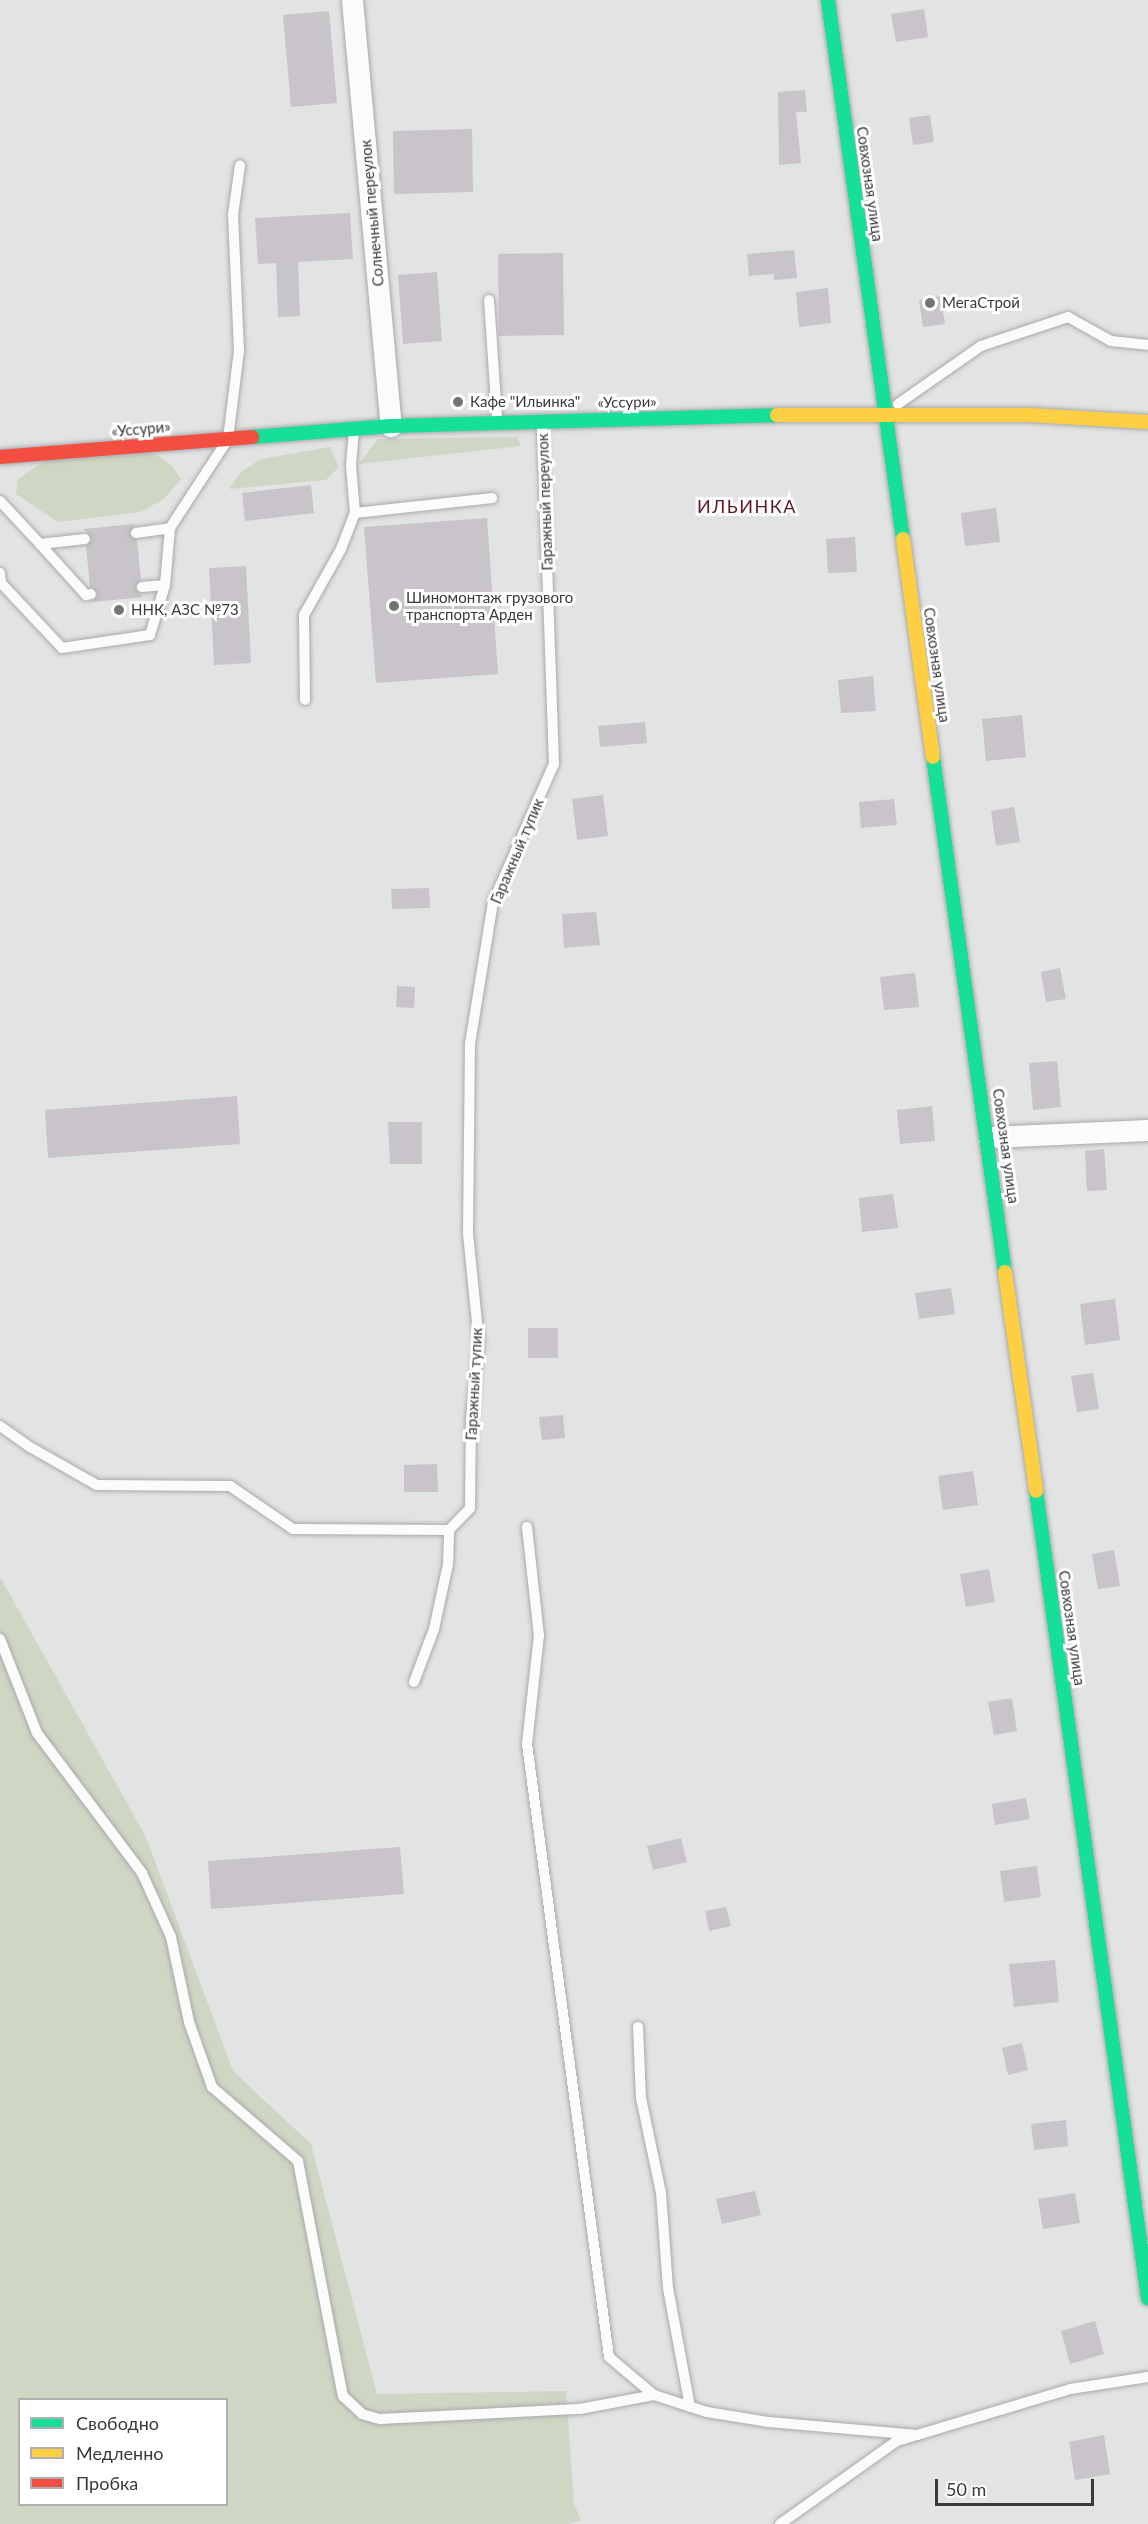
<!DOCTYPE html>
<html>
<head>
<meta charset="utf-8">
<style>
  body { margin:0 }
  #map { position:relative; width:1148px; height:2524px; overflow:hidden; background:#e2e3e3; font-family:Lato,sans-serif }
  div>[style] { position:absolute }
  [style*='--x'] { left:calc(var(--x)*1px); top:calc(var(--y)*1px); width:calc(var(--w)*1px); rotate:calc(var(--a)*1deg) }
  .green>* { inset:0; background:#cfd7c4 }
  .building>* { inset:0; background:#c8c4ca }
  .roads { filter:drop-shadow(0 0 2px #a9aaaa) drop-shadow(0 0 2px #a9aaaa) }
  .lane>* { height:10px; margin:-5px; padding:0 5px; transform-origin:5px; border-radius:5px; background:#fbfbfb }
  .street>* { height:21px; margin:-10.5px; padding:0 10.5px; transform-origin:10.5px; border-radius:10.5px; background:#fbfbfb }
  .fast>* { height:14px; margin:-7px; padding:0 7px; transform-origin:7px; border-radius:7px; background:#16e098 }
  .slow>* { height:14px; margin:-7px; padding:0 7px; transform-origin:7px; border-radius:7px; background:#ffcf43 }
  .jam>* { height:14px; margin:-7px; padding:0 7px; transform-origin:7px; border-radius:7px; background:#f24e42 }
  .dots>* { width:16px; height:16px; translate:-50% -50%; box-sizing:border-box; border:3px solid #fff; border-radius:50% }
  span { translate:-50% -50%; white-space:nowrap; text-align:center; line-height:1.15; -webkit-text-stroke:6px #fff; paint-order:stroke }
  .street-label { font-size:15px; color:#39393a }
  .poi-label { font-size:15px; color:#39393a }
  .left { translate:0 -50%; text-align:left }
  .quarter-label { font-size:18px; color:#5e1924; letter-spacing:1.5px }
  .legend { position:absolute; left:18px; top:2398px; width:210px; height:108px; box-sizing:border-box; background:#fff; border:2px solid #b0b0b0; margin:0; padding:8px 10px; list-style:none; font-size:18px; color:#39393a }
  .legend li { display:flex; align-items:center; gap:12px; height:30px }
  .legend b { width:30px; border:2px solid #b0b0b0 }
  .scale { position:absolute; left:935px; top:2479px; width:159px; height:27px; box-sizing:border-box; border:3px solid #39393a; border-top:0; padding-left:8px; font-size:18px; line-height:21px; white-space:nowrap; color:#39393a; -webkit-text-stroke:4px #fff; paint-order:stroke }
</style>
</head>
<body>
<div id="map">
  <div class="green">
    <div style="clip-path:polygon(517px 437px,521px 446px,359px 464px,378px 439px)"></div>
    <div style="clip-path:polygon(330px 447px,339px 467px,326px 480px,229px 489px,241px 472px,261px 459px)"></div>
    <div style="clip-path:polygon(152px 452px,171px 465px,181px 479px,164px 499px,140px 512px,58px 522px,16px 494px,18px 479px,46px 460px)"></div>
    <div style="clip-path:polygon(evenodd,0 1577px,146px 1837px,233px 2071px,311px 2144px,377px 2394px,566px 2391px,574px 2504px,581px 2520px,568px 2524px,0 2524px,0 1577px,20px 2400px,226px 2400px,226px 2504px,20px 2504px,20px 2400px)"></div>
  </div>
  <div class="building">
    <div style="clip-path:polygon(924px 9px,928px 37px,896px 42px,891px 14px)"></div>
    <div style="clip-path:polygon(329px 11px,337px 103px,291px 107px,283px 15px)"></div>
    <div style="clip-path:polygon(805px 90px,807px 112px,796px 112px,801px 163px,779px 165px,778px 92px)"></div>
    <div style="clip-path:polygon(930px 115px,934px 142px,913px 145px,909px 118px)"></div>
    <div style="clip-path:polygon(472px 129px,473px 192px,394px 194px,393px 131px)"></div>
    <div style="clip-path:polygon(350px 213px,353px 259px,298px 262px,300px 316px,278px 317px,276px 263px,258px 264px,255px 218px)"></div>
    <div style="clip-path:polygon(794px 250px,797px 278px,774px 280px,774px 274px,749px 276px,747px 254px)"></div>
    <div style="clip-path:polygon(563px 253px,564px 335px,499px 336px,498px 254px)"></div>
    <div style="clip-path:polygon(437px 272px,442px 341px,403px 344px,398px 275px)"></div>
    <div style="clip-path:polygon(828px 288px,831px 323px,799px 327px,796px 292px)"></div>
    <div style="clip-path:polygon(940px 296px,945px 324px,923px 327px,919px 300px)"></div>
    <div style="clip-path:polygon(311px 485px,314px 513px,245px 521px,242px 493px)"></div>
    <div style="clip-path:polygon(996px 508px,1000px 542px,965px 546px,961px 513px)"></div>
    <div style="clip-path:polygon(487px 518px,498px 674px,376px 683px,364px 527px)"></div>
    <div style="clip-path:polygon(135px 524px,129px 534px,137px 540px,141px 580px,135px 588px,143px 597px,92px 602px,98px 593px,90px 587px,86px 546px,92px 539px,84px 529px)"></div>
    <div style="clip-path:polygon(855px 537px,857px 572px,828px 573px,826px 539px)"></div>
    <div style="clip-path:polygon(246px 566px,251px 663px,214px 665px,209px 568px)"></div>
    <div style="clip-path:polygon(873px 676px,876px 711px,841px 713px,838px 680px)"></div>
    <div style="clip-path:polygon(1022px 715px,1026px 757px,986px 761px,982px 719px)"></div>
    <div style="clip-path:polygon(645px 722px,647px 743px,600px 747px,598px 726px)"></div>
    <div style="clip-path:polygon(603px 795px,608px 836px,577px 840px,572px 799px)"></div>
    <div style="clip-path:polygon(894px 799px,897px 825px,861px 828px,859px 802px)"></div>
    <div style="clip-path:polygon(1014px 807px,1020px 842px,996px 846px,991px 811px)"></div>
    <div style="clip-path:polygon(429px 888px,430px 908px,392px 909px,391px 889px)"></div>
    <div style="clip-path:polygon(596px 912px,600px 945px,564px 948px,562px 914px)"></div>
    <div style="clip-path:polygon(1060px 968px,1066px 999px,1046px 1002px,1041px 972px)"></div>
    <div style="clip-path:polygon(915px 973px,919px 1007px,884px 1010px,880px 977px)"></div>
    <div style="clip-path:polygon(397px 986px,415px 987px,414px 1008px,396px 1007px)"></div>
    <div style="clip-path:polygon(1057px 1061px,1061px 1107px,1033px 1110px,1029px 1063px)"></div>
    <div style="clip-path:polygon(237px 1096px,240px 1144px,48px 1158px,45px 1110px)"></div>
    <div style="clip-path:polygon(932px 1106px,935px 1141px,900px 1144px,897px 1110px)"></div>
    <div style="clip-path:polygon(388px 1122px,422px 1122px,422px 1164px,390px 1164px)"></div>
    <div style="clip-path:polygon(1104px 1149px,1107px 1190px,1087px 1191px,1085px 1151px)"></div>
    <div style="clip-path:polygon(893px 1194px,898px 1228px,862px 1232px,859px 1198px)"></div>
    <div style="clip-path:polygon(951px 1288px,955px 1314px,919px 1319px,915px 1293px)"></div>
    <div style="clip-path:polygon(1115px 1299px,1120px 1340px,1085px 1345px,1080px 1304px)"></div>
    <div style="clip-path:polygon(528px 1328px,558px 1328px,558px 1358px,528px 1358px)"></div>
    <div style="clip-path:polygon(1093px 1373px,1099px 1409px,1077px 1412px,1071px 1376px)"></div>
    <div style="clip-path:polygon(563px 1415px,565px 1438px,542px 1440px,539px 1417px)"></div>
    <div style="clip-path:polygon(437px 1464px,438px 1492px,404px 1492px,404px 1465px)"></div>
    <div style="clip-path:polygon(973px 1471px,978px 1505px,943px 1510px,938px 1476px)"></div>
    <div style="clip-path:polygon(1114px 1550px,1120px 1586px,1098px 1589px,1092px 1554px)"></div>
    <div style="clip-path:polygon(989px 1569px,995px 1602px,966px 1607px,960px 1574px)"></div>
    <div style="clip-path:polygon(1012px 1698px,1017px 1731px,994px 1735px,988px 1702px)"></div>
    <div style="clip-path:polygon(1026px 1798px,1030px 1819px,995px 1825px,992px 1804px)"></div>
    <div style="clip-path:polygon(681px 1838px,687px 1862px,653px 1870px,647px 1846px)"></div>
    <div style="clip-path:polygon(400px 1847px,404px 1894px,211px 1909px,208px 1861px)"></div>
    <div style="clip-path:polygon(1037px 1866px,1041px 1897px,1004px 1902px,1000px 1871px)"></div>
    <div style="clip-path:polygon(726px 1907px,731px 1926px,709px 1931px,705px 1911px)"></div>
    <div style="clip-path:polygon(1055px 1960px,1059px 2002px,1014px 2007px,1009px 1964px)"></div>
    <div style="clip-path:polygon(1022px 2043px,1028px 2070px,1008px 2075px,1002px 2048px)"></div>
    <div style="clip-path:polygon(1066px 2120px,1068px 2146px,1034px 2150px,1031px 2124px)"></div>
    <div style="clip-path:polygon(755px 2191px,761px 2215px,722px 2224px,716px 2199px)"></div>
    <div style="clip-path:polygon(1075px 2193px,1080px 2223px,1043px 2229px,1038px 2199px)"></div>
    <div style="clip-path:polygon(1095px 2321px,1104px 2354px,1070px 2364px,1061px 2331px)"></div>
    <div style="clip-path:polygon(1104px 2435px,1110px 2474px,1075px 2480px,1069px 2442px)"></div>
  </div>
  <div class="roads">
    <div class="lane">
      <div style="--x:489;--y:300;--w:118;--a:86.1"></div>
      <div style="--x:898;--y:404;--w:101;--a:-34.9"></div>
      <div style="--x:981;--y:346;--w:92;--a:-18.4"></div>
      <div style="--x:1068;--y:317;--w:49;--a:29.2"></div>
      <div style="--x:1111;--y:341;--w:37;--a:6"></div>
      <div style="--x:0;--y:501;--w:59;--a:47.1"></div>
      <div style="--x:40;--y:544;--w:45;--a:-6.3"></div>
      <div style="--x:355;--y:513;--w:138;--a:-6.2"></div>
      <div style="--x:136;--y:533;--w:34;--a:-8"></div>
      <div style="--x:170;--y:528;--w:106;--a:-56.9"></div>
      <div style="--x:228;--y:439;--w:89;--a:-82.9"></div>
      <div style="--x:239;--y:351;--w:136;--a:-92.5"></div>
      <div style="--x:233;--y:215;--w:50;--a:-82"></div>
      <div style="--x:40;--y:544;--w:69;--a:48"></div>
      <div style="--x:86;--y:595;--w:5;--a:-11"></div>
      <div style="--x:0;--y:573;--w:10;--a:84"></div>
      <div style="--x:1;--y:583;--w:89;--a:46.8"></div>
      <div style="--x:62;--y:648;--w:89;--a:-8.4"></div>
      <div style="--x:150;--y:635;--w:52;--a:-73.3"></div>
      <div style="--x:165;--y:585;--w:57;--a:-85"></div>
      <div style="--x:142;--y:587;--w:23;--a:-5"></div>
      <div style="--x:305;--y:700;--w:85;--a:-90.7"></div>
      <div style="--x:304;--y:615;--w:76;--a:-60.7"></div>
      <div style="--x:341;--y:549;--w:39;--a:-69"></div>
      <div style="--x:355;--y:513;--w:48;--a:-94.8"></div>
      <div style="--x:351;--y:465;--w:33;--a:-85"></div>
      <div style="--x:0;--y:1426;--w:37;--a:35"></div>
      <div style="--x:30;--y:1447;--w:77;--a:29.6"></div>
      <div style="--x:97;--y:1485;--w:133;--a:0.4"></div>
      <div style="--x:230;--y:1486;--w:76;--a:34.3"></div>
      <div style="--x:293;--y:1529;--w:156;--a:0.4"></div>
      <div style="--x:449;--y:1530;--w:30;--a:-46"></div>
      <div style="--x:470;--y:1508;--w:89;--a:-89.4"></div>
      <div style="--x:471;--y:1419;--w:77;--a:-84.1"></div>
      <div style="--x:479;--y:1342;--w:110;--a:-95.8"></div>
      <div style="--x:468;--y:1233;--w:189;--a:-89.4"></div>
      <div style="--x:470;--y:1044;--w:144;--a:-80.8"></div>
      <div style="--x:493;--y:902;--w:151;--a:-66.2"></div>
      <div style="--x:554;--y:764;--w:341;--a:-92"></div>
      <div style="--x:527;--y:1527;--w:109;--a:83.7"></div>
      <div style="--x:539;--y:1635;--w:110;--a:96.3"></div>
      <div style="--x:527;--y:1744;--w:618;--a:82.38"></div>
      <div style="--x:609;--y:2357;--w:59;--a:40.2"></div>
      <div style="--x:654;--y:2395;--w:56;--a:17.8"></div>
      <div style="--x:707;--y:2412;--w:63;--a:9.2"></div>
      <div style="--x:769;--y:2422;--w:149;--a:5"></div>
      <div style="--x:0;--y:1639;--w:101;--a:68.5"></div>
      <div style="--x:37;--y:1733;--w:175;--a:53.1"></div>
      <div style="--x:142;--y:1873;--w:70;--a:65.6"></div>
      <div style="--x:171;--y:1937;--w:87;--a:78"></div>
      <div style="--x:189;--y:2022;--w:69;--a:70.5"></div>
      <div style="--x:212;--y:2087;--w:113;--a:40.7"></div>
      <div style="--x:298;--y:2161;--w:239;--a:79.2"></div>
      <div style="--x:343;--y:2396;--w:26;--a:43"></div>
      <div style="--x:362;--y:2414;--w:19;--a:16"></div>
      <div style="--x:380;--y:2419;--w:200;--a:-2.9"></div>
      <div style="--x:580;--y:2409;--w:75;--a:-10.7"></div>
      <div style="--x:414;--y:1682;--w:57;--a:-69.3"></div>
      <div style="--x:434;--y:1629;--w:66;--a:-77.8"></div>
      <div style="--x:448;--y:1564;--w:34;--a:-88"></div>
      <div style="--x:638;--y:2027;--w:71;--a:87.6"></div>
      <div style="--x:641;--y:2098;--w:97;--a:78.1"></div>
      <div style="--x:661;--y:2193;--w:95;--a:85.8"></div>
      <div style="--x:668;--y:2288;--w:121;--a:79.5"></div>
      <div style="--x:780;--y:2524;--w:143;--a:-35.4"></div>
      <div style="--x:897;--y:2441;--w:181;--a:-16.7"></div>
      <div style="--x:1070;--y:2389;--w:79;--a:-8.7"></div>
    </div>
    <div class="street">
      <div style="--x:352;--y:0;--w:428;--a:84.8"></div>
      <div style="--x:989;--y:1137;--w:159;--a:-2.5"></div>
    </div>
    <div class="fast">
      <div style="--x:828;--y:0;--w:544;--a:82.08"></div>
      <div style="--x:252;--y:437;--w:139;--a:-4.5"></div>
      <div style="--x:391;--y:426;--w:386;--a:-1.6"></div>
      <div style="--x:933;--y:757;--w:520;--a:82.04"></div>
      <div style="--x:1036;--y:1491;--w:815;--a:82.1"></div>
    </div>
    <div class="slow">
      <div style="--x:777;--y:415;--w:253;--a:0"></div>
      <div style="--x:1030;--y:415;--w:118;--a:3.4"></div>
      <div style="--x:903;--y:539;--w:220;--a:82.2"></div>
      <div style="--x:1005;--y:1272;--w:221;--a:81.9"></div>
    </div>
    <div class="jam">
      <div style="--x:0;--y:457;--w:253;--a:-4.5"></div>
    </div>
  </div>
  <div class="dots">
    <div style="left:930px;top:303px;background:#747475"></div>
    <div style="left:458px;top:402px;background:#747475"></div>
    <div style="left:394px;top:606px;background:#747475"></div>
    <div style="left:119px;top:610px;background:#747475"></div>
  </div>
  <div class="street-label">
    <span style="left:870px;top:184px;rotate:82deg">Совхозная улица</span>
    <span style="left:372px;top:213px;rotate:-95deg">Солнечный переулок</span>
    <span style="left:627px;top:402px;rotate:-1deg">«Уссури»</span>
    <span style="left:141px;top:429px;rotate:-5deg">«Уссури»</span>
    <span style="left:545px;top:502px;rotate:-92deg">Гаражный переулок</span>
    <span style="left:937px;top:665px;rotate:82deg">Совхозная улица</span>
    <span style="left:517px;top:851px;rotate:-67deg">Гаражный тупик</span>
    <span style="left:1006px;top:1146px;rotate:82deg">Совхозная улица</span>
    <span style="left:474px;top:1384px;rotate:-87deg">Гаражный тупик</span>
    <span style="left:1072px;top:1628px;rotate:82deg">Совхозная улица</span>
  </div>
  <div class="poi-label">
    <span class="left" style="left:942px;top:303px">МегаСтрой</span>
    <span class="left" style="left:470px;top:402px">Кафе "Ильинка"</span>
    <span class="left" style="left:406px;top:606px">Шиномонтаж грузового<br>транспорта Арден</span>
    <span class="left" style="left:131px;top:610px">ННК, АЗС №73</span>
  </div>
  <div class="quarter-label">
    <span style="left:747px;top:506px">ИЛЬИНКА</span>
  </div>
  <ul class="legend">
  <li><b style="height:8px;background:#16e098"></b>Свободно</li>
  <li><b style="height:8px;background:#ffcf43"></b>Медленно</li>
  <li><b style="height:8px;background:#f24e42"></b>Пробка</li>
  </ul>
  <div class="scale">50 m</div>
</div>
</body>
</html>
